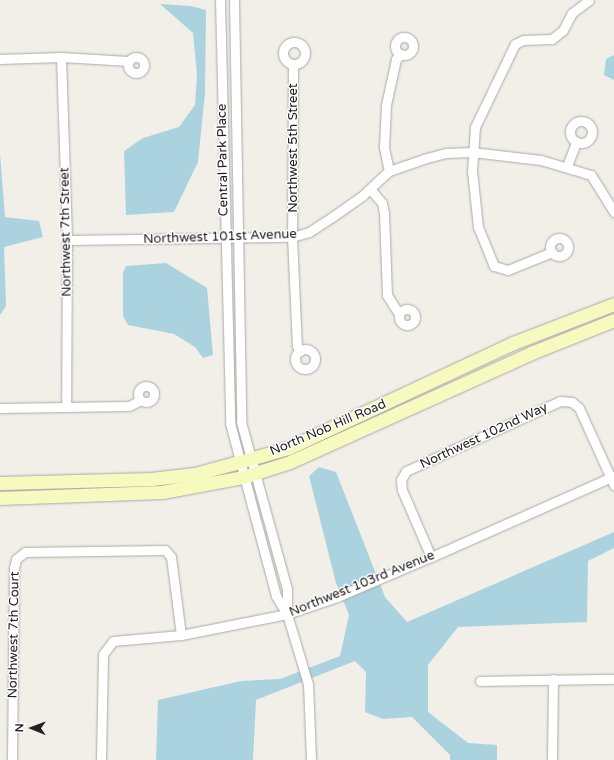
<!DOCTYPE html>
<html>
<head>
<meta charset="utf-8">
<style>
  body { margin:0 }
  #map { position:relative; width:614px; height:760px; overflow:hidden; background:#f2efe9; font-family:"Varela Round",sans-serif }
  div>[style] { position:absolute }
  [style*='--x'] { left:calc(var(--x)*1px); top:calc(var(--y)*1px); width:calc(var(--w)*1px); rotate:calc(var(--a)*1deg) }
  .water>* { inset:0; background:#aad3df }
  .roads { filter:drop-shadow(0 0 1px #a9a9a9) drop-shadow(0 0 1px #a9a9a9) }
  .street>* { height:9px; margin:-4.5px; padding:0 4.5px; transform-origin:4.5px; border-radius:4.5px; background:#fff }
  .street>.ring { margin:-4.5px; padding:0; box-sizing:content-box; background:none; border:9px solid #fff; border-radius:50% }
  .secondary>* { height:13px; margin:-6.5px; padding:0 6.5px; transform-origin:6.5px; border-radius:6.5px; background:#f7fabf }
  span { translate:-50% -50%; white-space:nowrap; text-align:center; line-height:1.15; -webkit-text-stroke:3px #fff; paint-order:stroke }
  .street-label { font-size:13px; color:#222 }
  .north { position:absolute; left:12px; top:708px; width:40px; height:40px; -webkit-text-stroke:3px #fff; paint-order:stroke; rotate:271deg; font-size:11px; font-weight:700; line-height:16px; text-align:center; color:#222 }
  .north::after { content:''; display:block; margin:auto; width:14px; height:18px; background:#222; clip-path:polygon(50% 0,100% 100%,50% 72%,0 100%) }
</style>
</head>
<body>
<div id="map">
  <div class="water">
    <div style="clip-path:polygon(160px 4px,191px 6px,206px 10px,205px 93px,198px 162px,174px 212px,126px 215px,124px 151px,143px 138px,179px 127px,195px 105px,197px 75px,193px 33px)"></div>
    <div style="clip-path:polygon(614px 55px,614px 80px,604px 75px,606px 59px)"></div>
    <div style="clip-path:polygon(0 153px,5px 217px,39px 221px,43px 237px,4px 247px,6px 306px,0 315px)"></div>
    <div style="clip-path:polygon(166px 263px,207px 288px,213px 355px,203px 358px,195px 347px,174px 334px,128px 325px,123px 316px,123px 273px,126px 266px)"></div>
    <div style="clip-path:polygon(319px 467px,336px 472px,385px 597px,407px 622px,614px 532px,614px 548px,588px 561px,587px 622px,458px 627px,428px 665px,428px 712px,468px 743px,497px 745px,497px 760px,450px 760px,450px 755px,412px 717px,383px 719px,365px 712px,366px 672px,355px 661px,256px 700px,253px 760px,156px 760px,158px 700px,241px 681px,280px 679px,340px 656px,349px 615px,336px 583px,309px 476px)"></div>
  </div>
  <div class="roads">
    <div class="street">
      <div style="--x:220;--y:0;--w:423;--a:88.6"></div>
      <div style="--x:230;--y:423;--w:179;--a:75.1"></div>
      <div style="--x:276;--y:596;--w:21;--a:59"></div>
      <div style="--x:287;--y:614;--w:73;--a:73.3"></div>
      <div style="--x:308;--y:684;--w:76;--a:87.7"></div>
      <div style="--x:234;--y:0;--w:422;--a:89"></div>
      <div style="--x:241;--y:422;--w:173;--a:74.6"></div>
      <div style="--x:287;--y:589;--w:24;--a:90"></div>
      <div class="ring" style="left:395px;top:37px;width:9px;height:9px"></div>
      <div class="ring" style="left:283px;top:42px;width:13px;height:13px"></div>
      <div style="--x:61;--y:57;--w:183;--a:88.1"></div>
      <div style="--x:67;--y:240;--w:167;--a:90.3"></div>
      <div class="ring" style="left:128px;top:57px;width:7px;height:7px"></div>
      <div style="--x:0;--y:59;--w:61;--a:-1.9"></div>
      <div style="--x:61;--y:57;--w:68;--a:3.4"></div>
      <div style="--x:293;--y:64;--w:173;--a:90.3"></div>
      <div style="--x:292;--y:237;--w:109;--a:87.4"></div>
      <div style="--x:297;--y:346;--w:6;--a:59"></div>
      <div class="ring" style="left:570px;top:121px;width:13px;height:13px"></div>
      <div style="--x:567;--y:166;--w:26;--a:-69"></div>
      <div style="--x:389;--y:171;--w:25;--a:-102"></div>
      <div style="--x:384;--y:147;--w:42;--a:-87.3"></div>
      <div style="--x:386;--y:105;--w:47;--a:-77.7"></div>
      <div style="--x:396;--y:59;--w:7;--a:-45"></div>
      <div style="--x:370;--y:189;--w:18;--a:49"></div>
      <div style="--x:382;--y:203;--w:10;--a:79"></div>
      <div style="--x:384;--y:213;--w:82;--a:87.9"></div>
      <div style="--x:387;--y:295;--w:22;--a:58"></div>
      <div class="ring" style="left:550px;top:238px;width:9px;height:9px"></div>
      <div style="--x:67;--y:240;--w:225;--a:-0.8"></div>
      <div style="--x:292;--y:237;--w:18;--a:-16"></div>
      <div style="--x:309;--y:232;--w:27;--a:-33"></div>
      <div style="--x:332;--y:217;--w:38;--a:-35"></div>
      <div style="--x:363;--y:195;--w:35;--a:-43"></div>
      <div style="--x:389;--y:171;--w:36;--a:-19"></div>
      <div style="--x:423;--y:159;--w:24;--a:-15"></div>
      <div style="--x:446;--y:153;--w:26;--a:-2"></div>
      <div style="--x:472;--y:152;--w:69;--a:6.6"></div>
      <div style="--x:541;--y:160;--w:52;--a:16.7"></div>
      <div style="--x:591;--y:175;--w:44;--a:58.1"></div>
      <div style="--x:552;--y:252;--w:48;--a:157.8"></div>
      <div style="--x:508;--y:270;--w:15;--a:-164"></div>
      <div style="--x:494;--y:266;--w:42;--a:-112.3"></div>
      <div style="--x:478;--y:227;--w:56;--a:-96.1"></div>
      <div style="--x:472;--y:171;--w:44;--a:-86.1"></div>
      <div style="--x:475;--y:127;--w:92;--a:-64.3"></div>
      <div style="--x:515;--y:44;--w:9;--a:-27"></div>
      <div style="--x:523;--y:40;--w:29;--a:-2"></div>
      <div style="--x:552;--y:39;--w:14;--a:-39"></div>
      <div style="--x:563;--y:30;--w:19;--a:-62"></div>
      <div style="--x:572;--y:13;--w:21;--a:-37"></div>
      <div class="ring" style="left:399px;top:309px;width:7px;height:7px"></div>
      <div class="ring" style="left:295px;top:349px;width:11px;height:11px"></div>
      <div class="ring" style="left:138px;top:386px;width:7px;height:7px"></div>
      <div style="--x:0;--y:408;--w:129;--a:-0.9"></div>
      <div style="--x:129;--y:406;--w:11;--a:-27"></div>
      <div style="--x:431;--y:557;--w:73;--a:-113.4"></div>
      <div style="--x:402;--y:490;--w:10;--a:-96"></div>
      <div style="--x:401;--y:480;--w:10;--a:-61"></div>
      <div style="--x:406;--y:471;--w:169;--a:-24.4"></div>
      <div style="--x:560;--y:401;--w:12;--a:5"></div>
      <div style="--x:572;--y:402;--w:9;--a:41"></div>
      <div style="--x:579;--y:408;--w:85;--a:65.6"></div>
      <div style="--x:480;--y:681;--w:134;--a:-0.9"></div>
      <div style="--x:12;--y:760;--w:192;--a:-89.4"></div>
      <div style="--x:14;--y:568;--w:9;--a:-77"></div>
      <div style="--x:16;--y:559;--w:11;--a:-38"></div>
      <div style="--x:25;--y:552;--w:140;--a:-0.8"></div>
      <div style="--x:165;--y:550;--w:9;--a:49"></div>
      <div style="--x:171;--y:557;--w:79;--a:82.7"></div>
      <div style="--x:101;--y:760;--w:106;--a:-88.9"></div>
      <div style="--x:103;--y:654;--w:16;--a:-52"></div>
      <div style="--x:113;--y:641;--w:68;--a:-5"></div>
      <div style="--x:181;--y:635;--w:108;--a:-11.2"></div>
      <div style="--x:287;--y:614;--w:53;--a:-18.8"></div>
      <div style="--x:337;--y:597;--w:102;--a:-23.1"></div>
      <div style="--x:431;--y:557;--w:200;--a:-23.9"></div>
      <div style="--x:552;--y:760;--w:81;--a:-89.3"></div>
    </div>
    <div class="secondary">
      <div style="--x:0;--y:483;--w:151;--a:-1.5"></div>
      <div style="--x:151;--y:479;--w:44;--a:-6.5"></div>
      <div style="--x:195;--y:474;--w:46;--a:-15.3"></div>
      <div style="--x:239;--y:462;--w:51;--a:-15.9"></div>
      <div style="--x:288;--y:448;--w:248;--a:-25"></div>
      <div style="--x:513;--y:343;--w:108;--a:-21.1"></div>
      <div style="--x:0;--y:498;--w:162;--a:-2.1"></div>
      <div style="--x:162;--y:492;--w:82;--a:-10.5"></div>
      <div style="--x:243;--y:477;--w:49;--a:-17.7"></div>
      <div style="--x:290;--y:462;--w:265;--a:-24.3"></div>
      <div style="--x:531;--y:353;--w:89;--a:-21.7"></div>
    </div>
  </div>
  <div class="street-label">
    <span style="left:293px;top:148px;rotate:-90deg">Northwest 5th Street</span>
    <span style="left:223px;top:160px;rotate:-91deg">Central Park Place</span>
    <span style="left:66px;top:232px;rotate:-91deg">Northwest 7th Street</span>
    <span style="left:220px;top:237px;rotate:-2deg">Northwest 101st Avenue</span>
    <span style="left:328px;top:428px;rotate:-23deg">North Nob Hill Road</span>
    <span style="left:484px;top:436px;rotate:-25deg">Northwest 102nd Way</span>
    <span style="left:362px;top:584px;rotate:-22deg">Northwest 103rd Avenue</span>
    <span style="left:14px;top:635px;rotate:-89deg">Northwest 7th Court</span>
  </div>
  <div class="north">N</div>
</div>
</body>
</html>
